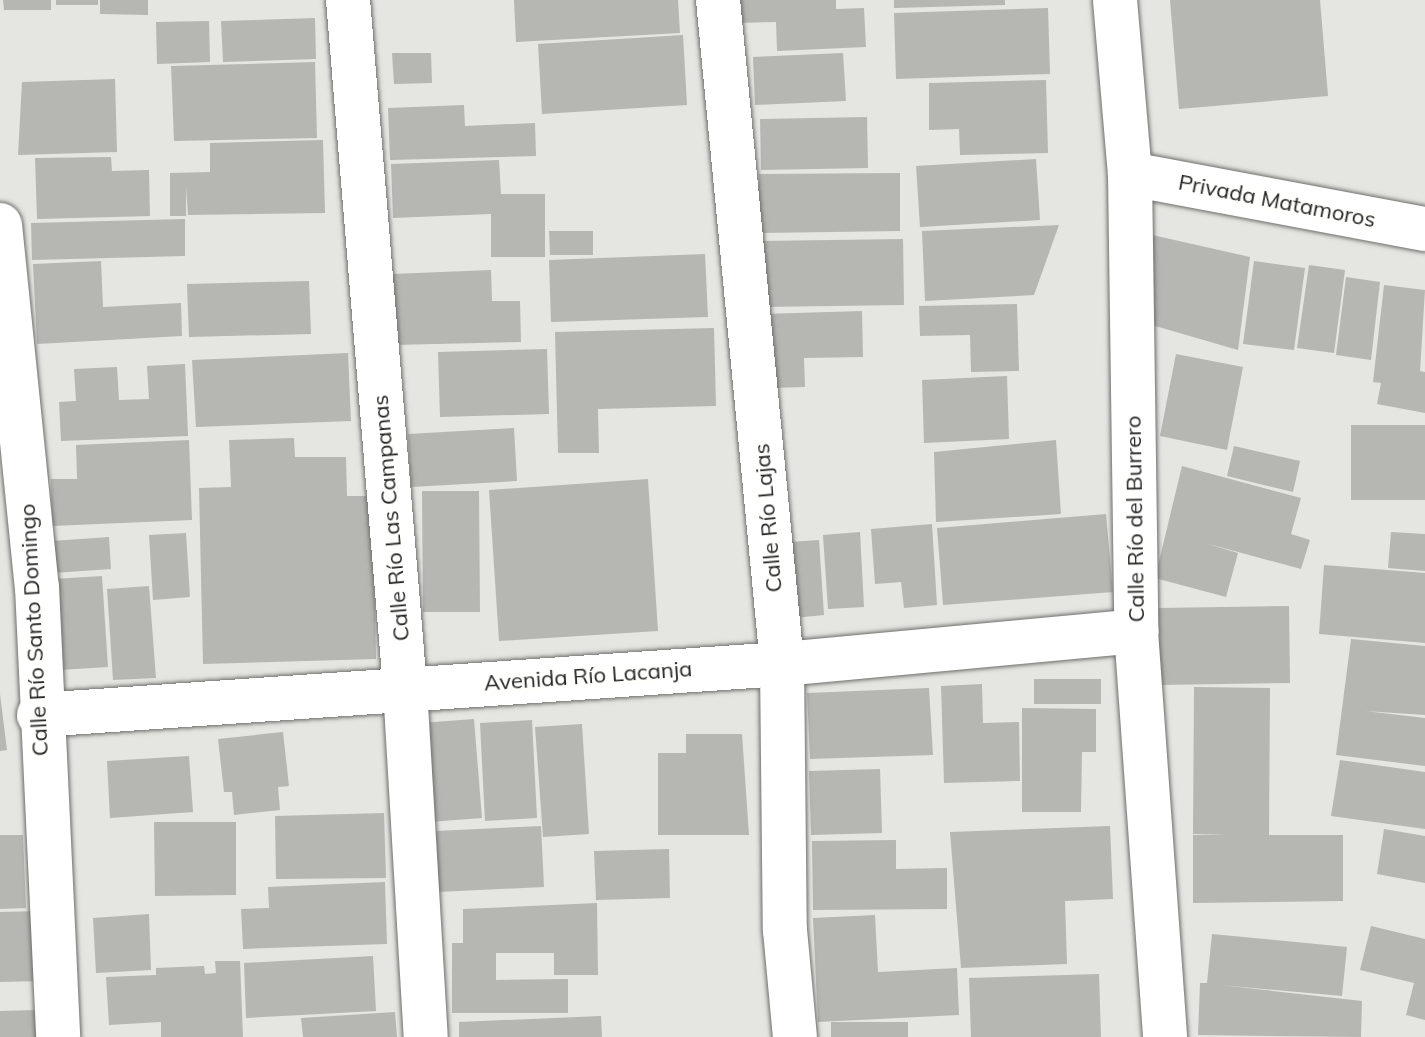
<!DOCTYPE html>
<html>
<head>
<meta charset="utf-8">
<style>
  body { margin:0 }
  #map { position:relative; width:1425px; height:1037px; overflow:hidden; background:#e5e5e1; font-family:Mulish,sans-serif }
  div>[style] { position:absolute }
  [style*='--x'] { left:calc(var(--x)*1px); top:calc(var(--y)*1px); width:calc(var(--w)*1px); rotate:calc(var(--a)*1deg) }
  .building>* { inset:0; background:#b6b6b2 }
  .roads { filter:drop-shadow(0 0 2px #6f6e6b) drop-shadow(0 0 2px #6f6e6b) }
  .minor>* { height:44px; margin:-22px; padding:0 22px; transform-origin:22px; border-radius:22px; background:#fff }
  span { translate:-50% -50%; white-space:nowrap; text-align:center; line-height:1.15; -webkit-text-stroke:8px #fffffe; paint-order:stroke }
  .street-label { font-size:22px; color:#262625 }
</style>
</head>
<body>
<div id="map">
  <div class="building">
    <div style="clip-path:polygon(3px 0,51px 0,51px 10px,4px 10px)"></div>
    <div style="clip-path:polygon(56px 0,98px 0,98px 5px,56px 5px)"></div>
    <div style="clip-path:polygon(100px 0,148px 0,148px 15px,100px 14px)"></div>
    <div style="clip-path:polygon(514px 0,678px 0,680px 33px,516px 42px)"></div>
    <div style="clip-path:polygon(736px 0,836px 0,836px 9px,864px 8px,866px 47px,777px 51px,776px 22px,737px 23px)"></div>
    <div style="clip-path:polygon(894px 0,1005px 0,1005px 5px,894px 8px)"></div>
    <div style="clip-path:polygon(1170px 0,1320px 0,1328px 96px,1179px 109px)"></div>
    <div style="clip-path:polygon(1048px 8px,1050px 74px,896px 79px,894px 13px)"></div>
    <div style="clip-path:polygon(315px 18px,316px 59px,223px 62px,221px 21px)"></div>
    <div style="clip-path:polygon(209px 21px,210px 62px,157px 64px,156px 22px)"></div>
    <div style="clip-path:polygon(683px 35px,687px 105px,542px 114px,538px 44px)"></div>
    <div style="clip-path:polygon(392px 53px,431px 53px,432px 83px,394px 84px)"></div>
    <div style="clip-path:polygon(843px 53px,846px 101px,755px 105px,753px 57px)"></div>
    <div style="clip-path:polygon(315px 62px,317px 138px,174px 141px,171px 66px)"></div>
    <div style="clip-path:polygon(115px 79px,117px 152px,18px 155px,22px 82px)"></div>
    <div style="clip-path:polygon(1046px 80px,1048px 153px,960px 155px,959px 129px,929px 130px,929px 83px)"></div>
    <div style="clip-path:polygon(464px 105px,465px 126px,535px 123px,536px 156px,390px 160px,388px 108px)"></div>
    <div style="clip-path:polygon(867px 117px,868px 168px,761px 170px,760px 119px)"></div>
    <div style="clip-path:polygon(323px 140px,325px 213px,188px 215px,186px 187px,186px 216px,170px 216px,170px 173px,210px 172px,210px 143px)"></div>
    <div style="clip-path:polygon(111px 157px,112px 171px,149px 170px,150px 216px,37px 219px,35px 158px)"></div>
    <div style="clip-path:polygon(1036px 159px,1040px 220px,920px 227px,916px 166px)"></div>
    <div style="clip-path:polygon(499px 160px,501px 194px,545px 194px,545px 257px,491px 257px,491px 214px,393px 218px,391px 164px)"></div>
    <div style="clip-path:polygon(900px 173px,900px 231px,759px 233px,759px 174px)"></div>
    <div style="clip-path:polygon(185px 219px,185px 256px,32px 260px,31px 223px)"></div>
    <div style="clip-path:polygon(1059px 225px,1034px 295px,925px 301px,922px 231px)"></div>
    <div style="clip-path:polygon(549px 231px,593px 231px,593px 255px,550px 255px)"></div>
    <div style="clip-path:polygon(1139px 232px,1250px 257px,1238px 350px,1138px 321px)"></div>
    <div style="clip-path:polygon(903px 239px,904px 305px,760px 307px,759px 241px)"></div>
    <div style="clip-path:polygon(705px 254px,708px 317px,551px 322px,549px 260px)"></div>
    <div style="clip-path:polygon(101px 261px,103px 307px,181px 303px,182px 336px,37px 344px,33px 264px)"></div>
    <div style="clip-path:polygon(1254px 261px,1305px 268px,1294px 350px,1243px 344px)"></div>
    <div style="clip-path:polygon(1309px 265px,1345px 270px,1334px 353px,1297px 348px)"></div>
    <div style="clip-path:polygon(491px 270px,492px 301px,520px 301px,521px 342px,393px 345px,392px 274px)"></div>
    <div style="clip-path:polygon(1346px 277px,1380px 282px,1371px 360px,1336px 355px)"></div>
    <div style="clip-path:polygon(309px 281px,311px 334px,189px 337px,187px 284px)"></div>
    <div style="clip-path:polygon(1384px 285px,1425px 290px,1420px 371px,1425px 372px,1425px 413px,1377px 404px,1381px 383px,1373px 382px)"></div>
    <div style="clip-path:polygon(1017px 304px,1019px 371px,971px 372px,970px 335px,920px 336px,919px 306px)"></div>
    <div style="clip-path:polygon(862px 311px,863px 357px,804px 358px,805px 387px,771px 388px,759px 314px)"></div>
    <div style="clip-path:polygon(714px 328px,716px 406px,598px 409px,599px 453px,558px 453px,555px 332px)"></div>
    <div style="clip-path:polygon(547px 349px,549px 414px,440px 417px,438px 352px)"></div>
    <div style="clip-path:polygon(348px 353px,351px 421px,196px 427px,192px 360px)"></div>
    <div style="clip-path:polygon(1176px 354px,1243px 367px,1227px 450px,1160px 436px)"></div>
    <div style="clip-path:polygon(185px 364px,188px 436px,61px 441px,59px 402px,76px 401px,74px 369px,117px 367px,119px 400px,149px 399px,147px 366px)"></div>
    <div style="clip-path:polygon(1007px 376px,1009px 439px,924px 443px,922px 380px)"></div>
    <div style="clip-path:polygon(1351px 425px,1425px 425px,1425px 500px,1351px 500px)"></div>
    <div style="clip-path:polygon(514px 428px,517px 481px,411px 487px,408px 434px)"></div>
    <div style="clip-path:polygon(294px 438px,295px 457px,346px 457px,347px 496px,373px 496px,376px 659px,203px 664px,199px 488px,231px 487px,229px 440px)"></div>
    <div style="clip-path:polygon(189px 440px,192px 520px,52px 526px,51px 479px,77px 479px,76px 445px)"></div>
    <div style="clip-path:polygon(1056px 440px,1061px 514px,936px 522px,934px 452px)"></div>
    <div style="clip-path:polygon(1234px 446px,1300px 461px,1293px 492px,1227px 476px)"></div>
    <div style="clip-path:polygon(1182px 466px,1301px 498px,1291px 534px,1310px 540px,1301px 569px,1205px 543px,1238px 553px,1226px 597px,1155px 578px)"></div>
    <div style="clip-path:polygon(648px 479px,658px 631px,499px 641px,489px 490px)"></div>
    <div style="clip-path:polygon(422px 491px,479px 491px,480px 612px,423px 612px)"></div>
    <div style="clip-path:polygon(1106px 514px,1113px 592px,943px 605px,937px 528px)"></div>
    <div style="clip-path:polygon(932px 524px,937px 605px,904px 608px,901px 582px,875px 584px,871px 529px)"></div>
    <div style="clip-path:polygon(860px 532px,864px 607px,828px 609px,823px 535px)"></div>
    <div style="clip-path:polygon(1391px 532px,1425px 534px,1425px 571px,1388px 568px)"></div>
    <div style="clip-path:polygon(186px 533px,190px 597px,153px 600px,149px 535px)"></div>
    <div style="clip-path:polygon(109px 537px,111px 569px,54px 573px,52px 541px)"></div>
    <div style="clip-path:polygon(819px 540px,824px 615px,794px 618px,789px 542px)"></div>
    <div style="clip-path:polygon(1324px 565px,1425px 573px,1425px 643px,1319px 634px)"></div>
    <div style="clip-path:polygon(102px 576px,108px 667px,59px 670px,53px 579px)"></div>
    <div style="clip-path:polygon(149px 586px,156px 678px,113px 680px,107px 589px)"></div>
    <div style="clip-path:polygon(1289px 606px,1290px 683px,1159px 685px,1158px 608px)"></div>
    <div style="clip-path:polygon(1351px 639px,1425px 646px,1425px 715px,1365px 711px,1425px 718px,1425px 766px,1336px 755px)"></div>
    <div style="clip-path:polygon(1034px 679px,1101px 679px,1101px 704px,1034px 704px)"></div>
    <div style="clip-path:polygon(982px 684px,983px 723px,1019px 722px,1020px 781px,944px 783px,941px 686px)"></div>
    <div style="clip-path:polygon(1194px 687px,1270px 688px,1269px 835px,1343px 835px,1343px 901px,1193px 903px,1193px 835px,1228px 835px,1193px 834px)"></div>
    <div style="clip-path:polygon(929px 688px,933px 755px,810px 759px,807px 693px)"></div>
    <div style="clip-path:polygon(0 694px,7px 750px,0 751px)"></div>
    <div style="clip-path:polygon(1022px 708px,1096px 709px,1096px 752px,1082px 752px,1081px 812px,1022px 812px)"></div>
    <div style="clip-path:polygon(474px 719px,482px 818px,429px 822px,422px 723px)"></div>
    <div style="clip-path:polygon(532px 720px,537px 818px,485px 821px,480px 723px)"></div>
    <div style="clip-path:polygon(582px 724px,589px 834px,543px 837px,535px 727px)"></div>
    <div style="clip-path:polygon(283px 732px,289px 786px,278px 787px,280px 810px,234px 815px,232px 792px,224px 792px,218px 739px)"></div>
    <div style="clip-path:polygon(686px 734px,742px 734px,749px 835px,658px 835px,658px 753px,686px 753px)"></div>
    <div style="clip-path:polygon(189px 756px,193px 812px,110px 818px,107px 761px)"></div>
    <div style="clip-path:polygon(1340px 760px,1425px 772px,1425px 829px,1331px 816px)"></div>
    <div style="clip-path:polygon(880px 769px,882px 833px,811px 835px,809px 771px)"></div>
    <div style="clip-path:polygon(384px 813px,386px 878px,276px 879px,275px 816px)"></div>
    <div style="clip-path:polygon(154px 822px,236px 822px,236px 895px,155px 896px)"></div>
    <div style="clip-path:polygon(541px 826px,544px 887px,438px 892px,435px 831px)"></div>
    <div style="clip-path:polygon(1110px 826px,1113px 899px,1065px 901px,1067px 964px,961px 968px,950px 832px)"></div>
    <div style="clip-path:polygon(1384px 829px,1425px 836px,1425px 883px,1377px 874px)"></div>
    <div style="clip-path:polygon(0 835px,23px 835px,26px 908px,0 909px)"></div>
    <div style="clip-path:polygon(896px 840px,896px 869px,947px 868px,947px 909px,813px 910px,812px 841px)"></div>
    <div style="clip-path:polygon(669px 849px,670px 898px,596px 900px,594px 851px)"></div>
    <div style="clip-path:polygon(385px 882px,387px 944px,243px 949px,241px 909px,269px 908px,268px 887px)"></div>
    <div style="clip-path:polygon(597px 903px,598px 975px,554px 975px,554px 953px,496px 953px,496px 980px,568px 979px,568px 1013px,452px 1013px,452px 943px,463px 943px,463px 909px)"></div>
    <div style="clip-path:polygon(40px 911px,43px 981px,0 982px,0 912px)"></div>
    <div style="clip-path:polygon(149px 914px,151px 970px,96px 973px,93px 918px)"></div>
    <div style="clip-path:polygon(875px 915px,878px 972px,957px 968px,959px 1015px,818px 1022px,813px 918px)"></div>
    <div style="clip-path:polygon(1371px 926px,1425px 939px,1425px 1020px,1406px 1015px,1414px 983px,1360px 970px)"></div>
    <div style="clip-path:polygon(1212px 934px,1347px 947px,1342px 996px,1220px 985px,1362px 1001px,1361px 1037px,1198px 1035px,1200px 983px,1207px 983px)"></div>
    <div style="clip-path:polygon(373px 956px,376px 1011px,246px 1018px,244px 963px)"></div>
    <div style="clip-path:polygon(215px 961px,240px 961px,243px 1037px,161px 1037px,161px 1022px,109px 1025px,106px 977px,156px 975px,156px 968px,204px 966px,205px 974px,216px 973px)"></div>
    <div style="clip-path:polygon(1099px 974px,1101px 1037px,971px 1037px,969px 978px)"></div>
    <div style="clip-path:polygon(37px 1010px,38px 1037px,0 1037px,0 1011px)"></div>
    <div style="clip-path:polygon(395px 1012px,397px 1037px,303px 1037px,301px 1018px)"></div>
    <div style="clip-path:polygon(601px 1016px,602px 1037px,459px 1037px,459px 1022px)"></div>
    <div style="clip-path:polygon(831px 1022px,908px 1022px,908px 1037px,831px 1037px)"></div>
  </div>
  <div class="roads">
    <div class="minor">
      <div style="--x:348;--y:0;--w:690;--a:85.26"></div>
      <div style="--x:405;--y:688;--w:350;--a:86.6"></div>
      <div style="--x:718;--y:0;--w:667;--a:84.49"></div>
      <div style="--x:782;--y:664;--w:266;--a:89.4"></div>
      <div style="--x:785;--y:930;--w:107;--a:84.7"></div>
      <div style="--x:1115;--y:0;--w:175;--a:85.1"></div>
      <div style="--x:1130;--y:174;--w:457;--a:89.2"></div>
      <div style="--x:1136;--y:631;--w:407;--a:85.9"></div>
      <div style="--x:1130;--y:174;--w:300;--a:10.6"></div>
      <div style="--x:0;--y:225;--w:364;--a:84.2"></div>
      <div style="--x:37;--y:587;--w:450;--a:87.3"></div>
      <div style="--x:39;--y:715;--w:745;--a:-3.93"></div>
      <div style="--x:782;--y:664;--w:356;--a:-5.3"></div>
    </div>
  </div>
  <div class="street-label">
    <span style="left:1277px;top:201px;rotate:11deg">Privada Matamoros</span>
    <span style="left:391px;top:518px;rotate:-95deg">Calle Río Las Campanas</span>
    <span style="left:768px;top:518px;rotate:-95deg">Calle Río Lajas</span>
    <span style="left:1135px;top:519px;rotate:-91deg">Calle Río del Burrero</span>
    <span style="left:34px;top:630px;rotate:-93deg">Calle Río Santo Domingo</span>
    <span style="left:588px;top:676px;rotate:-4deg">Avenida Río Lacanja</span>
  </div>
</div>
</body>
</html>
